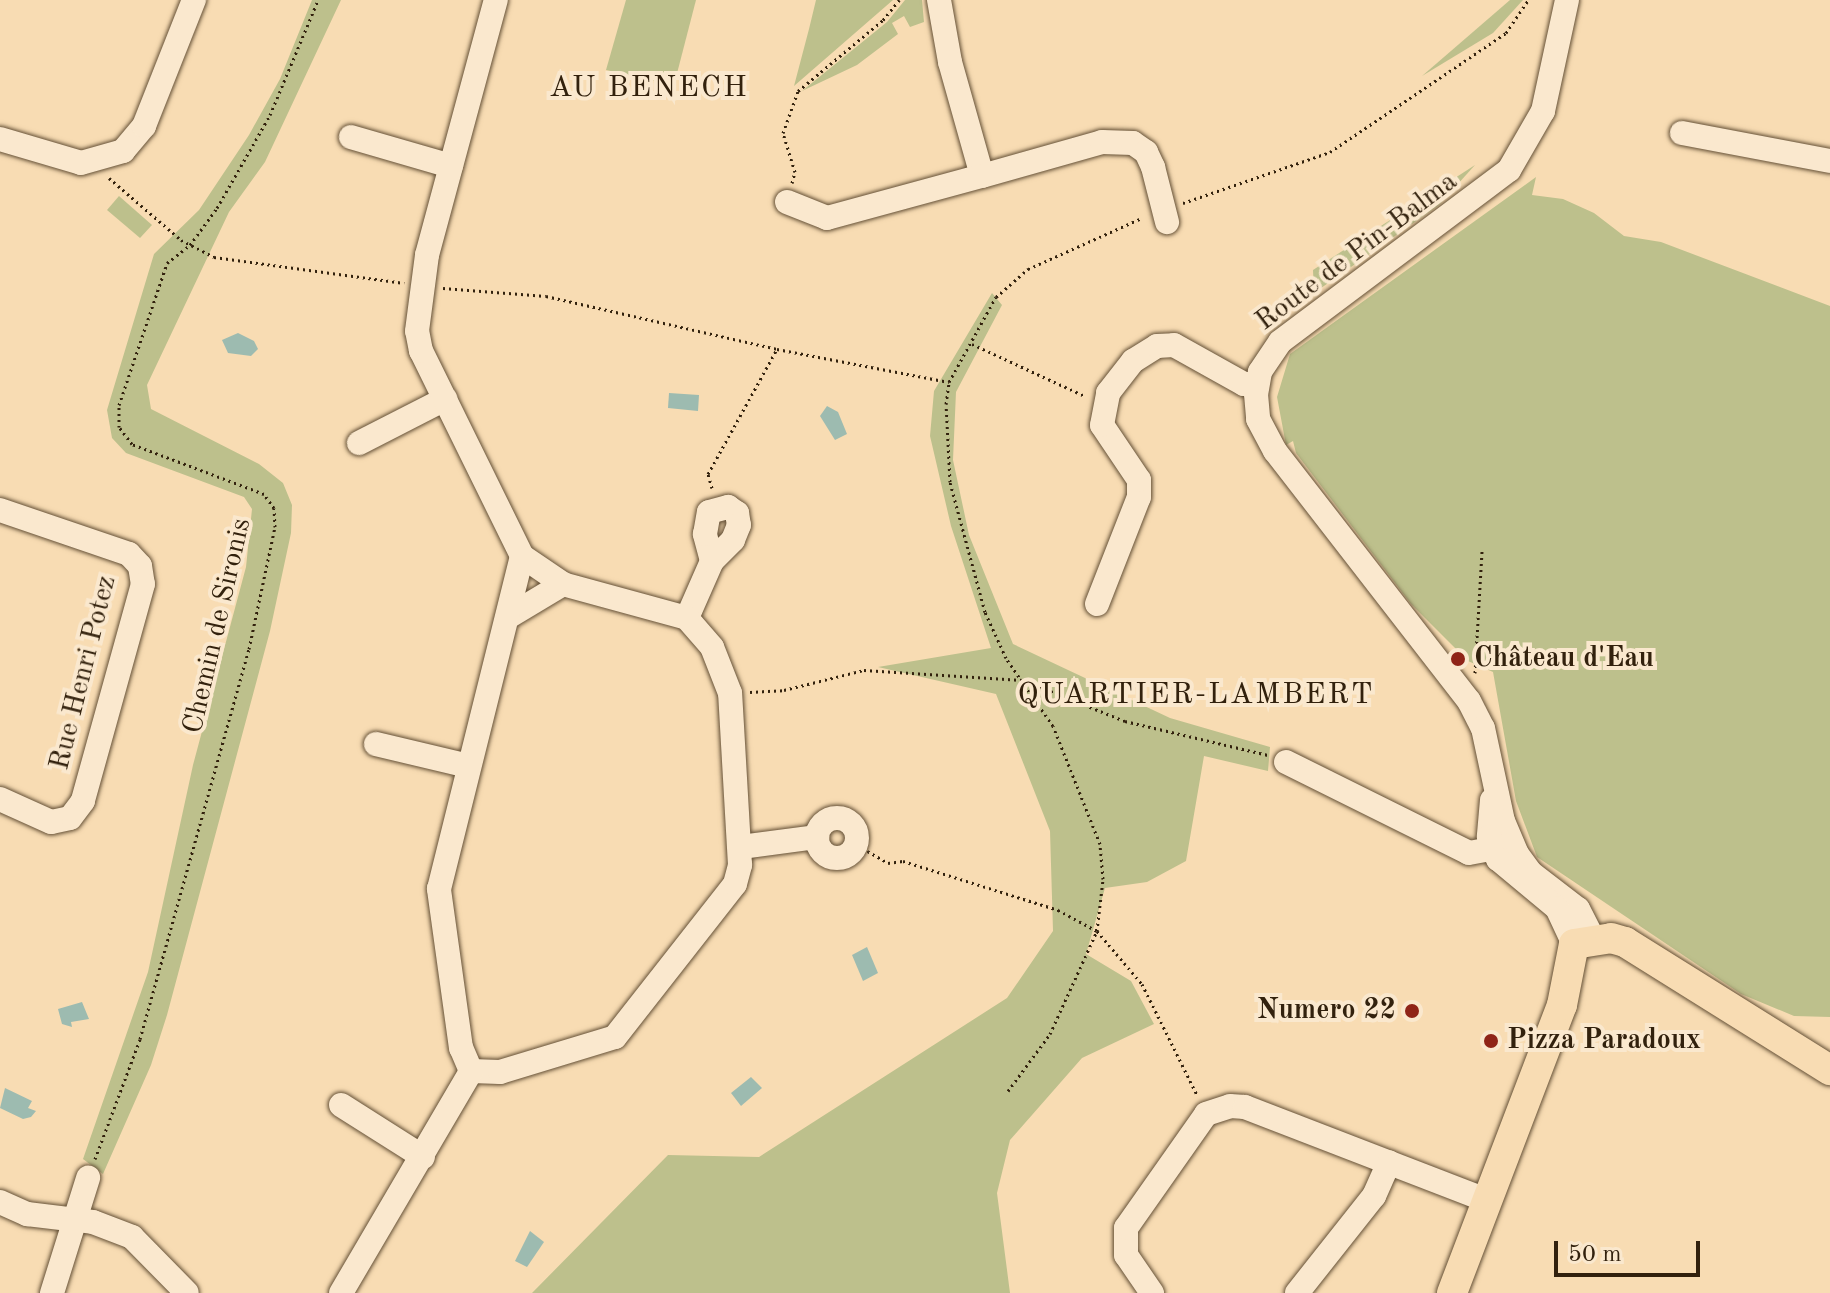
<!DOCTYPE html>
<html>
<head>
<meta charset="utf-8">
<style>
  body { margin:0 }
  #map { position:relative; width:1830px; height:1293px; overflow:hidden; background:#f8dcb3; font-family:"Old Standard TT",serif }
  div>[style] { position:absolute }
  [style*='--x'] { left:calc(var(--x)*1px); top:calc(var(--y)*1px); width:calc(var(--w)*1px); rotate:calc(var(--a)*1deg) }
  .green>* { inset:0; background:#bdc08c }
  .water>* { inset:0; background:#9dbbb0 }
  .path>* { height:3px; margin-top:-1.5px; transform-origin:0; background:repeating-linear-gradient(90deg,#32210d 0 2px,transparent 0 6px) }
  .roads { filter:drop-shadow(0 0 2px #645036) drop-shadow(0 0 2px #645036) }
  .minor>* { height:24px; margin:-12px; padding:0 12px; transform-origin:12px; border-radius:12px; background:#fae8ce }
  .minor>.ring { margin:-12px; padding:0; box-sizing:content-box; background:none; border:24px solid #fae8ce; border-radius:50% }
  .major>* { height:30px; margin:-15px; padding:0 15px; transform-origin:15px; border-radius:15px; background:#f8dcb3 }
  .dots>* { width:22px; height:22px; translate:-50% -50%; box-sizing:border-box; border:4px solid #fae8ce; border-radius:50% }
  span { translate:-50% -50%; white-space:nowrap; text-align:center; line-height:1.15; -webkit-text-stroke:8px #fae8ce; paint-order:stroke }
  .street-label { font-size:28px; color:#32210d }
  .poi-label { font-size:28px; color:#32210d; font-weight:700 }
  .left { translate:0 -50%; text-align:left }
  .right { translate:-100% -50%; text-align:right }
  .neighbourhood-label { font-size:30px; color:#32210d; letter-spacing:2px }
  .scale { position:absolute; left:1554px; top:1241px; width:146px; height:36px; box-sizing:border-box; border:4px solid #32210d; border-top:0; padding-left:10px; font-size:24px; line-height:28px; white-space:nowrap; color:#32210d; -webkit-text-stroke:6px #fae8ce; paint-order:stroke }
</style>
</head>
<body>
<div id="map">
  <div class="green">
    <div style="clip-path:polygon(312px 0,341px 0,265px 162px,229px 212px,147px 385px,151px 409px,259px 464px,283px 483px,292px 505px,291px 533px,270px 631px,167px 1015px,151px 1065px,103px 1174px,83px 1159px,148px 972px,193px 765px,246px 567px,252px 509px,244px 497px,126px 453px,112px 438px,107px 410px,154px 254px,199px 210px,249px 135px,280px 79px)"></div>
    <div style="clip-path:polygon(626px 0,696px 0,674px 85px,606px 70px)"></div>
    <div style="clip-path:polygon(816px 0,893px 0,794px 86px,809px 29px)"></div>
    <div style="clip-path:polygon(905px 0,922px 0,924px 22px,910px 27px,904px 16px,892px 23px,898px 34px,857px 65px,802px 91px,887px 22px)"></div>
    <div style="clip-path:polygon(1510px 0,1523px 0,1493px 33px,1422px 76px)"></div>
    <div style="clip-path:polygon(1475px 165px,1439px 205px,1314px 293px,1313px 270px)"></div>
    <div style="clip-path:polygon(1536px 177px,1532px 195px,1563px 199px,1594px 213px,1624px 236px,1661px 242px,1830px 306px,1830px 1017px,1794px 1016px,1741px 994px,1537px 857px,1516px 801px,1493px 672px,1468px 661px,1411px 604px,1296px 453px,1293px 441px,1286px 445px,1277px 397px,1290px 354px)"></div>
    <div style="clip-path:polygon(119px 196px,152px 225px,140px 238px,107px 210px)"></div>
    <div style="clip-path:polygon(992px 293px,1002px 305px,956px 392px,953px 460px,969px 535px,1013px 644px,1170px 718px,1270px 747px,1268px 771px,1204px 756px,1186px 861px,1147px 882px,1105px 888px,1086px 954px,1131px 981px,1154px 1024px,1082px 1058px,1010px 1140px,997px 1193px,1010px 1293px,532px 1293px,668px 1155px,759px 1157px,1007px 998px,1053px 931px,1050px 831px,996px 694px,878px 667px,991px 648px,951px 526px,930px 436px,934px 391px)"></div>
  </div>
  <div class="water">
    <div style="clip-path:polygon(238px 333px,254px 341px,258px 349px,251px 356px,228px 353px,222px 340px)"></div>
    <div style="clip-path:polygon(669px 393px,699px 395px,698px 411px,668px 408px)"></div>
    <div style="clip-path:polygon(827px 406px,838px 412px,847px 434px,835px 440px,820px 416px)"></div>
    <div style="clip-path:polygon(867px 947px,878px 973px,863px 981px,852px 955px)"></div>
    <div style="clip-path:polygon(82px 1002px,89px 1019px,71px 1022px,72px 1027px,62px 1024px,58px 1009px)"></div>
    <div style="clip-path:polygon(751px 1077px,762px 1088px,741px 1106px,731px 1093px)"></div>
    <div style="clip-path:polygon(5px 1088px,32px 1101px,28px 1108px,36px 1111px,31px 1117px,23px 1119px,0 1108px)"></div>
    <div style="clip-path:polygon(530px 1231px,544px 1242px,527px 1267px,515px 1261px)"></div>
  </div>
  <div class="path">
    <div style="--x:109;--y:178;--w:95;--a:40.7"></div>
    <div style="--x:181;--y:240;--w:37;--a:27"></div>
    <div style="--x:214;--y:257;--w:192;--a:7.8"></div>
    <div style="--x:792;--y:183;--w:11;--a:-75"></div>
    <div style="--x:795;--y:172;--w:41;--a:-107.1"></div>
    <div style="--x:783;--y:133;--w:45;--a:-70.3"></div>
    <div style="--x:798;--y:91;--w:111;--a:-39.9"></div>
    <div style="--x:883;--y:20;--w:26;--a:-51"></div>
    <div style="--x:1183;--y:203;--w:156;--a:-19.1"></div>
    <div style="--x:1330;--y:152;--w:212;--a:-34.1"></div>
    <div style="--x:1506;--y:33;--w:40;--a:-56"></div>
    <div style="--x:443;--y:288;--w:103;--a:4.4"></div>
    <div style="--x:546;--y:296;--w:237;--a:12.9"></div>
    <div style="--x:777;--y:349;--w:175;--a:10.9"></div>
    <div style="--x:972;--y:344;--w:124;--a:24.7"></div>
    <div style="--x:712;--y:488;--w:15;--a:-106"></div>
    <div style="--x:708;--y:474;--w:143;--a:-61.1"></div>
    <div style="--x:1475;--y:673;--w:122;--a:-86.7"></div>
    <div style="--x:750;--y:692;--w:34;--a:-3"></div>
    <div style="--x:784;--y:690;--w:82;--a:-14"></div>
    <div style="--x:864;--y:670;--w:159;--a:3.6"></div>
    <div style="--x:1023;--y:680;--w:110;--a:21.9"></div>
    <div style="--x:1125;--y:721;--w:147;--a:13.4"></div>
    <div style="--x:857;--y:845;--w:36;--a:30"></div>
    <div style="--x:888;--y:863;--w:15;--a:-8"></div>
    <div style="--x:903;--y:861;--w:163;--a:17.5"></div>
    <div style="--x:1058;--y:910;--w:44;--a:28.3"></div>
    <div style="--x:1097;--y:931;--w:70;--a:49.7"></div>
    <div style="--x:1142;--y:984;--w:124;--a:63.6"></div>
    <div style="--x:1008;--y:1091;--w:71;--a:-53.6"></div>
    <div style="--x:1050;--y:1034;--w:113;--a:-65.5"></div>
    <div style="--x:1097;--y:931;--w:52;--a:-83.4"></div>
    <div style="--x:1103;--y:879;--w:35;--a:-95"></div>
    <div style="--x:1100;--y:844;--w:127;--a:-111.7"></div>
    <div style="--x:1053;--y:726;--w:83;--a:-124.7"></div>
    <div style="--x:1006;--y:658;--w:51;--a:-114.5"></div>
    <div style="--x:985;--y:612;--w:135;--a:-105.1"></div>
    <div style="--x:950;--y:482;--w:78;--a:-92.9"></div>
    <div style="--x:946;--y:404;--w:22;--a:-82"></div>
    <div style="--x:949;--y:382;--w:97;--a:-61.1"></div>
    <div style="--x:996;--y:297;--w:43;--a:-41.2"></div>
    <div style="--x:1028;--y:269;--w:125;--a:-24.1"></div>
    <div style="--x:95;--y:1159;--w:128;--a:-69.4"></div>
    <div style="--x:140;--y:1039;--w:405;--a:-74.4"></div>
    <div style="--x:249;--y:649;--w:125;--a:-78"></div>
    <div style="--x:275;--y:527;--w:19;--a:-93"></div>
    <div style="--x:274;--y:508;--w:17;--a:-126"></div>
    <div style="--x:264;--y:494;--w:141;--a:-159.3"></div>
    <div style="--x:132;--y:444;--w:21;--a:-127"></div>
    <div style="--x:119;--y:427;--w:22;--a:-90"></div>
    <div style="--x:119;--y:405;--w:150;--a:-71.3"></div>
    <div style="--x:167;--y:263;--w:29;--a:-38"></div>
    <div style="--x:190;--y:245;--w:46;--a:-53.9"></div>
    <div style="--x:217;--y:208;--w:107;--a:-60.3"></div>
    <div style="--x:270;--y:115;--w:125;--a:-67.3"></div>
  </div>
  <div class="roads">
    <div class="minor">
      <div style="--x:939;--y:0;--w:63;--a:79.9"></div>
      <div style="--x:950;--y:62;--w:118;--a:74.3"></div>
      <div style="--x:982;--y:176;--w:125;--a:-15.8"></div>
      <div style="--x:1102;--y:142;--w:31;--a:2"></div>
      <div style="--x:1133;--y:143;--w:16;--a:35"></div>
      <div style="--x:1146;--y:152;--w:17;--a:65"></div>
      <div style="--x:1153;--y:167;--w:57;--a:75.7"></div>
      <div style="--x:1567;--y:0;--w:114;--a:102.2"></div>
      <div style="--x:1543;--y:111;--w:68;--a:120"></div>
      <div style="--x:1509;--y:170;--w:286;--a:143.1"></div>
      <div style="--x:1280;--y:342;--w:36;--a:124"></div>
      <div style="--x:1260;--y:372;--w:22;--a:100"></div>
      <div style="--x:1256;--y:394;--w:25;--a:85"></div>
      <div style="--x:1258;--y:419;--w:36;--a:62"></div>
      <div style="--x:1275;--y:451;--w:316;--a:52.2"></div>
      <div style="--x:1469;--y:701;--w:30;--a:63"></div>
      <div style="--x:1483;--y:728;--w:95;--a:77.9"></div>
      <div style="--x:1503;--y:821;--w:36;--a:67"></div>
      <div style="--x:1517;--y:854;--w:24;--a:54"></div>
      <div style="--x:1531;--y:873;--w:59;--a:37.5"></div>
      <div style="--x:1578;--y:909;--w:35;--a:63"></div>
      <div style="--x:1682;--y:133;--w:151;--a:10.7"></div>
      <div style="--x:351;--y:137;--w:104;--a:16.2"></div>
      <div style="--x:0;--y:139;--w:84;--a:16.5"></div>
      <div style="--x:81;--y:163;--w:44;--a:-15.9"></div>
      <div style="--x:123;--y:151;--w:33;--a:-50"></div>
      <div style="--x:144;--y:126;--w:136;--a:-68.4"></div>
      <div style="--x:787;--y:202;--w:43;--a:21.8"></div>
      <div style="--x:827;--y:218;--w:161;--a:-15.2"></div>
      <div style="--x:359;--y:443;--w:97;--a:-27.1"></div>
      <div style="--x:0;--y:510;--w:136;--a:18.8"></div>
      <div style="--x:129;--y:554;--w:16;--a:47"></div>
      <div style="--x:140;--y:566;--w:18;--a:81"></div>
      <div style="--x:143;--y:584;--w:225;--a:105.5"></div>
      <div style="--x:83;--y:801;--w:21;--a:127"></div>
      <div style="--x:70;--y:818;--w:19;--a:168"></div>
      <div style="--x:51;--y:822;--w:56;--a:-155.7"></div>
      <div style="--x:1097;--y:604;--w:115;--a:-68.6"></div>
      <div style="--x:1139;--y:497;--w:17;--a:-90"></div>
      <div style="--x:1139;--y:480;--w:66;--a:-123.9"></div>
      <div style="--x:1102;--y:425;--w:33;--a:-79"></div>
      <div style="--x:1108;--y:393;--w:41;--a:-52"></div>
      <div style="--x:1133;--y:361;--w:28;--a:-32"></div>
      <div style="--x:1157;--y:346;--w:17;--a:-3"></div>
      <div style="--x:1174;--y:345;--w:80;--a:29.1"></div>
      <div style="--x:1244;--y:384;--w:13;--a:0"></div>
      <div style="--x:508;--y:617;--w:64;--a:-31"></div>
      <div style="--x:687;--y:618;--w:62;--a:-66.3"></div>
      <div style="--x:712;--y:561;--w:28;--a:-105"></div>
      <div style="--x:705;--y:534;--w:22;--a:-80"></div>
      <div style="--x:709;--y:512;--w:20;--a:-15"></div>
      <div style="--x:728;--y:507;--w:11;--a:34"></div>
      <div style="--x:737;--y:513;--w:12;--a:81"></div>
      <div style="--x:739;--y:525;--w:16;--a:112"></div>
      <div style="--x:733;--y:540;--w:30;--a:135"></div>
      <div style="--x:376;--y:744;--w:95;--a:13.4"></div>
      <div style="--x:1286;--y:762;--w:204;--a:26.4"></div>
      <div style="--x:1469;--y:853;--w:44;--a:-10.5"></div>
      <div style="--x:1492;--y:800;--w:37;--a:95"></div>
      <div style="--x:1489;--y:837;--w:24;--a:68"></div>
      <div style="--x:1498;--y:859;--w:77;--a:39.7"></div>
      <div style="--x:1557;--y:908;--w:40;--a:65"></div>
      <div class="ring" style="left:817px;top:818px;width:16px;height:16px"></div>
      <div style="--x:741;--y:847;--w:77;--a:-7.5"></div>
      <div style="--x:471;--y:1071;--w:29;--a:2"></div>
      <div style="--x:500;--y:1072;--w:120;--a:-16.9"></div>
      <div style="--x:615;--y:1037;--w:194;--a:-51.9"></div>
      <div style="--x:735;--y:884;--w:20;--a:-75"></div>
      <div style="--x:740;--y:865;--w:172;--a:-93.3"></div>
      <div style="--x:730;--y:693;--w:49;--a:-111.4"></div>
      <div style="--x:712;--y:647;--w:38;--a:-131"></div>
      <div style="--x:687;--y:618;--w:129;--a:-164.7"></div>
      <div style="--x:563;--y:584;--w:50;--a:-145.7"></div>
      <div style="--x:341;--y:1105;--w:97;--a:32.4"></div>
      <div style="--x:0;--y:1202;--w:30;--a:24"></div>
      <div style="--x:27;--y:1214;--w:66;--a:6.9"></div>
      <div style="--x:93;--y:1222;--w:42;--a:21"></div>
      <div style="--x:132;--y:1237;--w:78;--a:45.5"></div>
      <div style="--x:52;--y:1293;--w:121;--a:-72.6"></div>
      <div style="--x:341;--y:1293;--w:257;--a:-59.6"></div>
      <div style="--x:471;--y:1071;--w:25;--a:-113"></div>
      <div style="--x:461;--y:1048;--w:161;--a:-97.9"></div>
      <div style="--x:439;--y:889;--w:343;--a:-76"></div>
      <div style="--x:522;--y:556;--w:229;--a:-116.2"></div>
      <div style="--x:421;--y:351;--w:20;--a:-101"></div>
      <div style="--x:417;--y:331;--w:77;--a:-82.5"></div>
      <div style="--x:427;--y:255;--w:264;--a:-74.9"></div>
      <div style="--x:1152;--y:1293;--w:46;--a:-124.4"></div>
      <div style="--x:1126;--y:1255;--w:27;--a:-90"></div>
      <div style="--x:1126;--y:1228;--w:139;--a:-54.9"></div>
      <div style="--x:1206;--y:1114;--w:25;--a:-18"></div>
      <div style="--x:1230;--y:1106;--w:15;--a:4"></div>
      <div style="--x:1245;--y:1107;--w:258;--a:21.1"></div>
      <div style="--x:1297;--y:1293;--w:124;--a:-51.6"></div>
      <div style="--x:1374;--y:1196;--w:37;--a:-66"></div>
    </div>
    <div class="major">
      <div style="--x:1452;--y:1293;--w:308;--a:-69.1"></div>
      <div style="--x:1562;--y:1005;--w:62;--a:-78.9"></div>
      <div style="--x:1574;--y:944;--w:37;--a:-9"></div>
      <div style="--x:1611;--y:938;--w:15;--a:16"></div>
      <div style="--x:1625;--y:942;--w:242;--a:32"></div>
    </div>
  </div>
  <div class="dots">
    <div style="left:1458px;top:659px;background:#8f2418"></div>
    <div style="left:1412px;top:1011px;background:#8f2418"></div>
    <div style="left:1491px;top:1041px;background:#8f2418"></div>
  </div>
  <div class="street-label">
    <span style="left:1357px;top:252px;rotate:-37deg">Route de Pin-Balma</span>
    <span style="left:218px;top:626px;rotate:-77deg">Chemin de Sironis</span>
    <span style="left:84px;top:673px;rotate:-76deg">Rue Henri Potez</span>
  </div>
  <div class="poi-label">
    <span class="left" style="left:1474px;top:659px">Château d'Eau</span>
    <span class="right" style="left:1396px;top:1011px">Numero 22</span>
    <span class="left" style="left:1507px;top:1041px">Pizza Paradoux</span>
  </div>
  <div class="neighbourhood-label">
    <span style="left:649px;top:88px">AU BENECH</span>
    <span style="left:1196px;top:695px">QUARTIER-LAMBERT</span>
  </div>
  <div class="scale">50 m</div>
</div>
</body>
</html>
